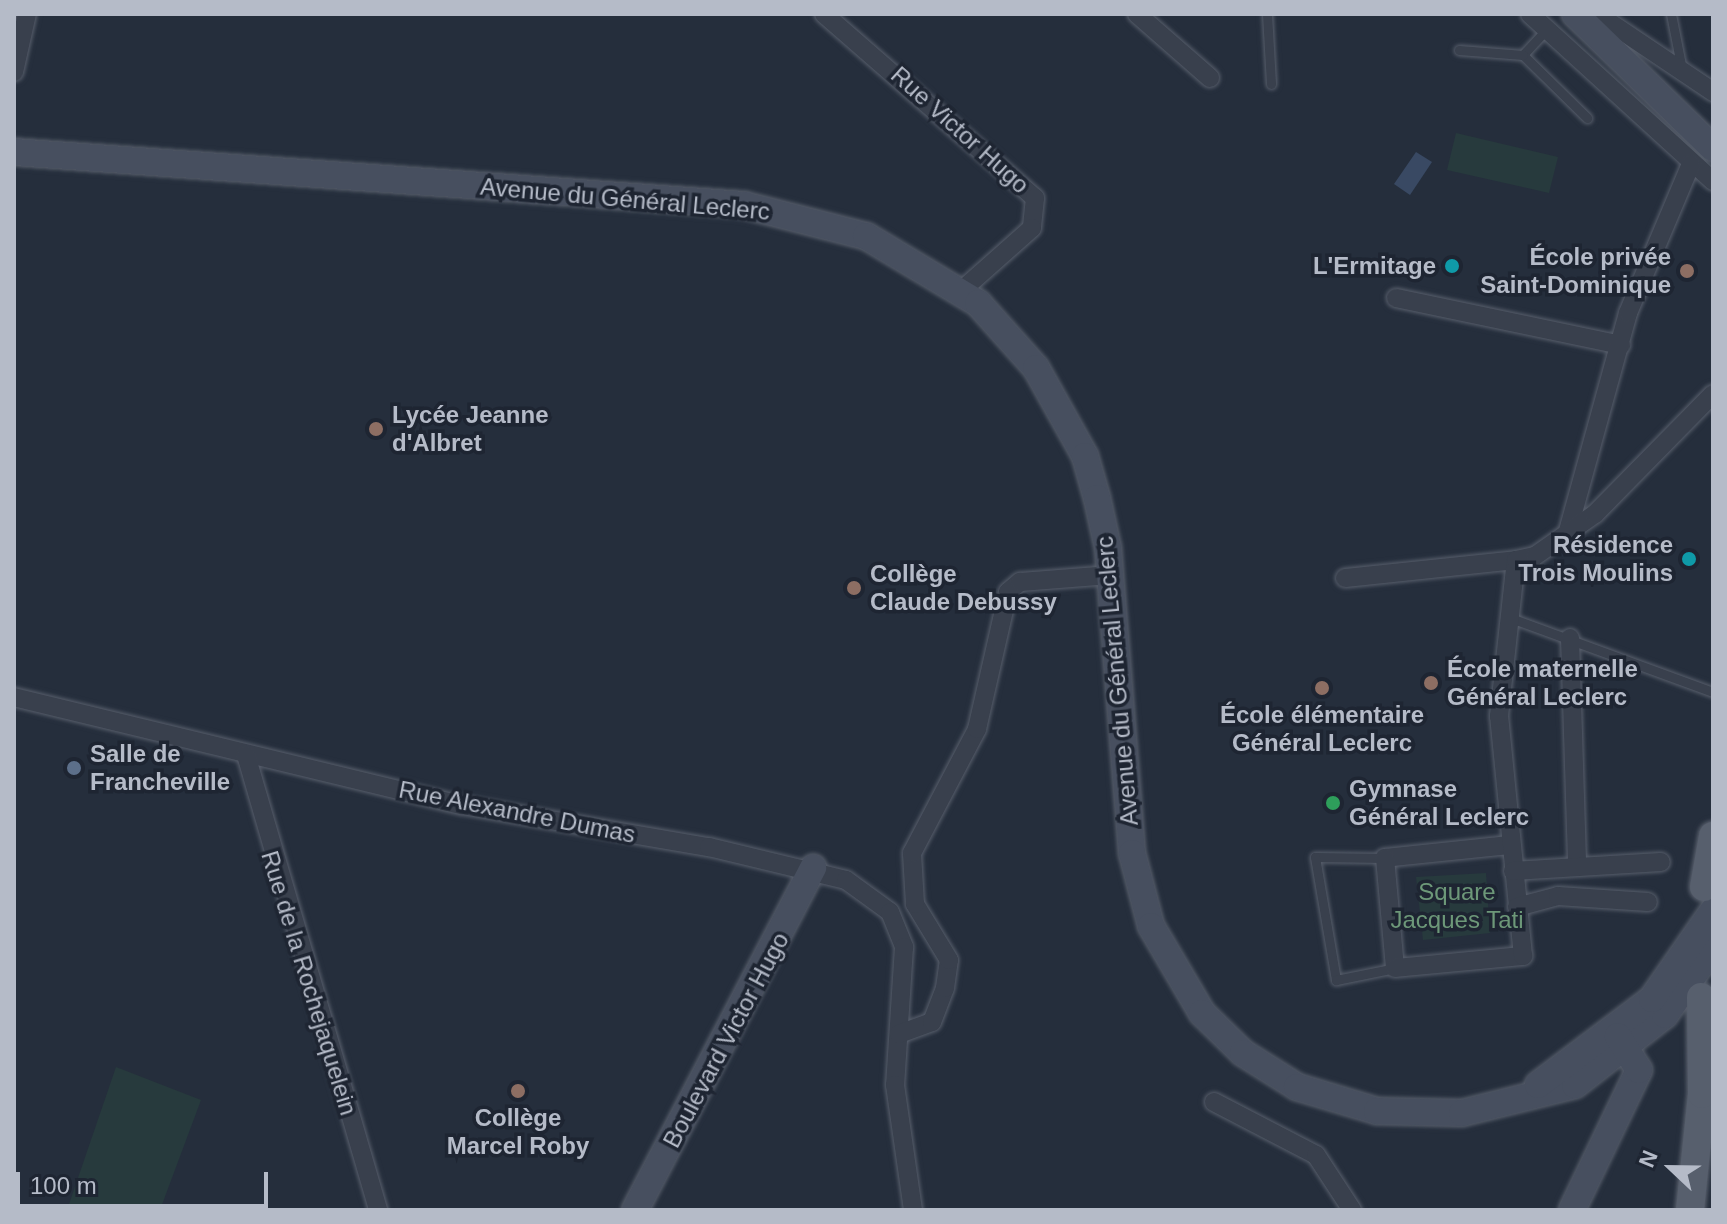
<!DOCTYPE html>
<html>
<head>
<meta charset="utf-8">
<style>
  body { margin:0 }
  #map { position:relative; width:1727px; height:1224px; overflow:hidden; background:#252e3c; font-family:Helvetica,sans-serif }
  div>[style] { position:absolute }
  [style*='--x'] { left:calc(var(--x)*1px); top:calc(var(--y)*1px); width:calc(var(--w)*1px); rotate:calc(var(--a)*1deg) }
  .green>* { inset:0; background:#273a3d }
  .water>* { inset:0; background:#394963 }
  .roads { filter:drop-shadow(0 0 2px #575e6b) drop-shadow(0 0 2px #575e6b) }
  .lane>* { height:9px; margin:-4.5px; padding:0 4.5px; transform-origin:4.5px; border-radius:4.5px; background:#39404d }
  .street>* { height:18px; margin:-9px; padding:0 9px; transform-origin:9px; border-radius:9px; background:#39404d }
  .secondary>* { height:26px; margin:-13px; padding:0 13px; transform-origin:13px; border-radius:13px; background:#474f5f }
  .primary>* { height:28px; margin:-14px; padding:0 14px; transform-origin:14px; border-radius:14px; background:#575f6d }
  .dots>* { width:22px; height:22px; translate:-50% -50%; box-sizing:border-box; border:4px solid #1e2532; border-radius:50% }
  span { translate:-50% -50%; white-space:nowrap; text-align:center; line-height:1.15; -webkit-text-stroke:7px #1e2532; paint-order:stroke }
  .street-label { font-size:24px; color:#b5bbc8 }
  .poi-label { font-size:24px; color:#b5bbc8; font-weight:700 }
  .right { translate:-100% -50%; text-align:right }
  .left { translate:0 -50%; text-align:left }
  .park-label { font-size:24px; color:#6d9879 }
  .frame { position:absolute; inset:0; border:16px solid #b5bbc8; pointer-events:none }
  .north { position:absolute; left:1631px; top:1128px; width:80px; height:80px; -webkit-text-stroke:6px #1e2532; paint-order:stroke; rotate:292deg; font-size:22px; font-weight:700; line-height:32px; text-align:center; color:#b5bbc8 }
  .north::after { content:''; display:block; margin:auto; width:28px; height:36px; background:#b5bbc8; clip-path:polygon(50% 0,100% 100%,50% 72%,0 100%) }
  .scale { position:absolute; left:16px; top:1172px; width:252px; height:36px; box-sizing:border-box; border:4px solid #b5bbc8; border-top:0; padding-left:10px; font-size:24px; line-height:28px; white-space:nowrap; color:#b5bbc8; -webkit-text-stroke:6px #1e2532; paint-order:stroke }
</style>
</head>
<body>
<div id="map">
  <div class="green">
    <div style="clip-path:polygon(1456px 133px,1558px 157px,1549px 193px,1447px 170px)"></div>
    <div style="clip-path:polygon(1486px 873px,1490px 933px,1423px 940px,1416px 877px)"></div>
    <div style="clip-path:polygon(116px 1067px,201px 1100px,160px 1210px,67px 1210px)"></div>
  </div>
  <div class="water">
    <div style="clip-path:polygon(1416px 152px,1432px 162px,1410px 195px,1394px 184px)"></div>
  </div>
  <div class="roads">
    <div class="lane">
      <div style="--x:1267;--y:14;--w:70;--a:86.7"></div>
      <div style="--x:1671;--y:14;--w:57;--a:78.9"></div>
      <div style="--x:1546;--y:30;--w:34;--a:133"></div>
      <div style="--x:1523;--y:55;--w:90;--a:44.5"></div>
      <div style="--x:1459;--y:50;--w:64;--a:4.5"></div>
      <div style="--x:1508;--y:617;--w:218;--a:20.1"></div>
      <div style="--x:1385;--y:858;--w:70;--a:-179.2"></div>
      <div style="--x:1315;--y:857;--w:125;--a:80.3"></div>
      <div style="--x:1336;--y:980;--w:60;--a:-11.5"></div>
    </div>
    <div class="street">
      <div style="--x:824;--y:14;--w:280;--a:41.1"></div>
      <div style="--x:1035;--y:198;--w:30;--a:96"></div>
      <div style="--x:1032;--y:228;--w:95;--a:138.4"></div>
      <div style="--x:1137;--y:14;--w:97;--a:41.2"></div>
      <div style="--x:1530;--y:14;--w:248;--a:42.4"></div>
      <div style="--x:1597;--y:14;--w:140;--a:33.9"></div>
      <div style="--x:14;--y:72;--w:59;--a:-77.4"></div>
      <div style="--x:1396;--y:298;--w:230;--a:11.8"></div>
      <div style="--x:1568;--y:531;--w:226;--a:-74.6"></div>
      <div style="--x:1628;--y:313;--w:162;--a:-67.1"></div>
      <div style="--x:1345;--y:578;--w:172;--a:-6"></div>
      <div style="--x:1570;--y:638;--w:229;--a:88.2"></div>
      <div style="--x:14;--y:697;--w:461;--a:13.6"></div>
      <div style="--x:462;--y:805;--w:251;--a:9.7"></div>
      <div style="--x:709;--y:847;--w:141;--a:13.5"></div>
      <div style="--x:846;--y:880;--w:54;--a:36"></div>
      <div style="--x:890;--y:912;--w:38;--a:68"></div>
      <div style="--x:904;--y:947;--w:138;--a:93.7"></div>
      <div style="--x:895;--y:1085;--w:126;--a:81.8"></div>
      <div style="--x:246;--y:755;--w:474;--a:73.8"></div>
      <div style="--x:1510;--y:845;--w:126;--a:174.1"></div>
      <div style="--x:1385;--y:858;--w:110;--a:84.8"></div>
      <div style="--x:1395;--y:968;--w:129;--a:-5.4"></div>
      <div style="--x:1523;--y:956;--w:241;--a:-95.7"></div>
      <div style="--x:1499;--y:716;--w:157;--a:-83.8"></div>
      <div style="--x:1516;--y:560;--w:19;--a:-12"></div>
      <div style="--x:1535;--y:556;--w:73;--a:-35"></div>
      <div style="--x:1595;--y:514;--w:168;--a:-45.5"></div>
      <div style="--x:1513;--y:871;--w:148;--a:-3.5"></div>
      <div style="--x:1517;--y:907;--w:42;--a:-15"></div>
      <div style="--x:1558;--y:896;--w:90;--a:3.8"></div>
      <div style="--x:899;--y:1034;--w:35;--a:-20"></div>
      <div style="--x:932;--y:1022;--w:36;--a:-69"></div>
      <div style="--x:945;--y:988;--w:28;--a:-82"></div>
      <div style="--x:949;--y:960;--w:66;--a:-121.3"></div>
      <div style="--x:915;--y:904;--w:51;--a:-93.4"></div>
      <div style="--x:912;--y:853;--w:140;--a:-62.3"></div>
      <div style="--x:977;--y:729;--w:140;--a:-77.2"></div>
      <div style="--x:1008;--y:592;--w:16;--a:-40"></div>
      <div style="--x:1020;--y:582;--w:91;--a:-4.4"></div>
      <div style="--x:1214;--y:1102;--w:115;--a:27.5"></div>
      <div style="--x:1316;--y:1155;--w:66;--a:56.8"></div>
    </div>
    <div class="secondary">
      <div style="--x:1575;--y:14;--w:192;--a:44.2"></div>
      <div style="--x:14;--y:152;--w:732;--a:4.15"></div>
      <div style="--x:744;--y:205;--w:126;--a:14.3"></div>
      <div style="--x:866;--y:236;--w:131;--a:30.9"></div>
      <div style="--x:978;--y:303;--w:87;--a:48.3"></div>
      <div style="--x:1036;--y:368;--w:101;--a:60.9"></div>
      <div style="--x:1085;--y:456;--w:44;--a:74.1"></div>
      <div style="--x:1097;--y:498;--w:51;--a:77.6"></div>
      <div style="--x:1108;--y:548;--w:306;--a:85.5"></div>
      <div style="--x:1132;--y:853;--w:75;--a:75.4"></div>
      <div style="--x:1151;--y:926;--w:101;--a:59.6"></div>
      <div style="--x:1202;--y:1013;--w:57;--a:44.3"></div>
      <div style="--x:1243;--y:1053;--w:64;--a:32.2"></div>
      <div style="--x:1297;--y:1087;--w:84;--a:16.7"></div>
      <div style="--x:1377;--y:1111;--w:85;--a:1.3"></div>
      <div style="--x:1462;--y:1113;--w:116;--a:-13.9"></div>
      <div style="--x:1575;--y:1085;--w:114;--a:-37.9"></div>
      <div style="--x:1665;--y:1015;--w:82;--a:-54.4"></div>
      <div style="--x:1538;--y:1085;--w:143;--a:-37"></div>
      <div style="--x:1652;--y:999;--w:107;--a:-55.3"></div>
      <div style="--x:635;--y:1210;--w:386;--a:-62.5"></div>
      <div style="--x:1572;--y:1210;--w:155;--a:-64.4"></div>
      <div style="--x:1639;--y:1070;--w:40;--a:-122"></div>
    </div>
    <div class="primary">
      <div style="--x:1704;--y:887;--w:52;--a:-80"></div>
      <div style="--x:1690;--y:1210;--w:117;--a:-84.1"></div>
      <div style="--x:1702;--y:1094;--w:97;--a:-90.6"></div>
    </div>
  </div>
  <div class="dots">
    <div style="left:1452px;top:266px;background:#0f9aa8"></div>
    <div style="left:1687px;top:271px;background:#8d6e63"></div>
    <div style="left:376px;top:429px;background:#8d6e63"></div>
    <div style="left:1689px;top:559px;background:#0f9aa8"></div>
    <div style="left:854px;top:588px;background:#8d6e63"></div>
    <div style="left:1431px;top:683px;background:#8d6e63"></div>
    <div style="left:1322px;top:688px;background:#8d6e63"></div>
    <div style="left:74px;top:768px;background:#5c6f8a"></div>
    <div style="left:1333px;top:803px;background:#2e9e5b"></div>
    <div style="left:518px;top:1091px;background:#8d6e63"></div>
  </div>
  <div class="street-label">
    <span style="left:960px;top:130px;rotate:42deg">Rue Victor Hugo</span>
    <span style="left:625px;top:199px;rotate:5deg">Avenue du Général Leclerc</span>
    <span style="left:1117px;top:681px;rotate:-95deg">Avenue du Général Leclerc</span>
    <span style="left:517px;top:812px;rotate:11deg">Rue Alexandre Dumas</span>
    <span style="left:309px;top:983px;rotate:73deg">Rue de la Rochejaquelein</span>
    <span style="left:726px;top:1040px;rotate:-62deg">Boulevard Victor Hugo</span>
  </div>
  <div class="poi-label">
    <span class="right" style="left:1671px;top:271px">École privée<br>Saint-Dominique</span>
    <span class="right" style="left:1436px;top:266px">L'Ermitage</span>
    <span class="left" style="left:392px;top:429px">Lycée Jeanne<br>d'Albret</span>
    <span class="right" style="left:1673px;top:559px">Résidence<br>Trois Moulins</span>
    <span class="left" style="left:870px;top:588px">Collège<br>Claude Debussy</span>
    <span class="left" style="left:1447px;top:683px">École maternelle<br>Général Leclerc</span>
    <span style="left:1322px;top:729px">École élémentaire<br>Général Leclerc</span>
    <span class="left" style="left:90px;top:768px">Salle de<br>Francheville</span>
    <span class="left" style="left:1349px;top:803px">Gymnase<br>Général Leclerc</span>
    <span style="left:518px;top:1132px">Collège<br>Marcel Roby</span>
  </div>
  <div class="park-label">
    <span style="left:1457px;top:906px">Square<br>Jacques Tati</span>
  </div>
  <div class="frame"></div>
  <div class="north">N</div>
  <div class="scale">100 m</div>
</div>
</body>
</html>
